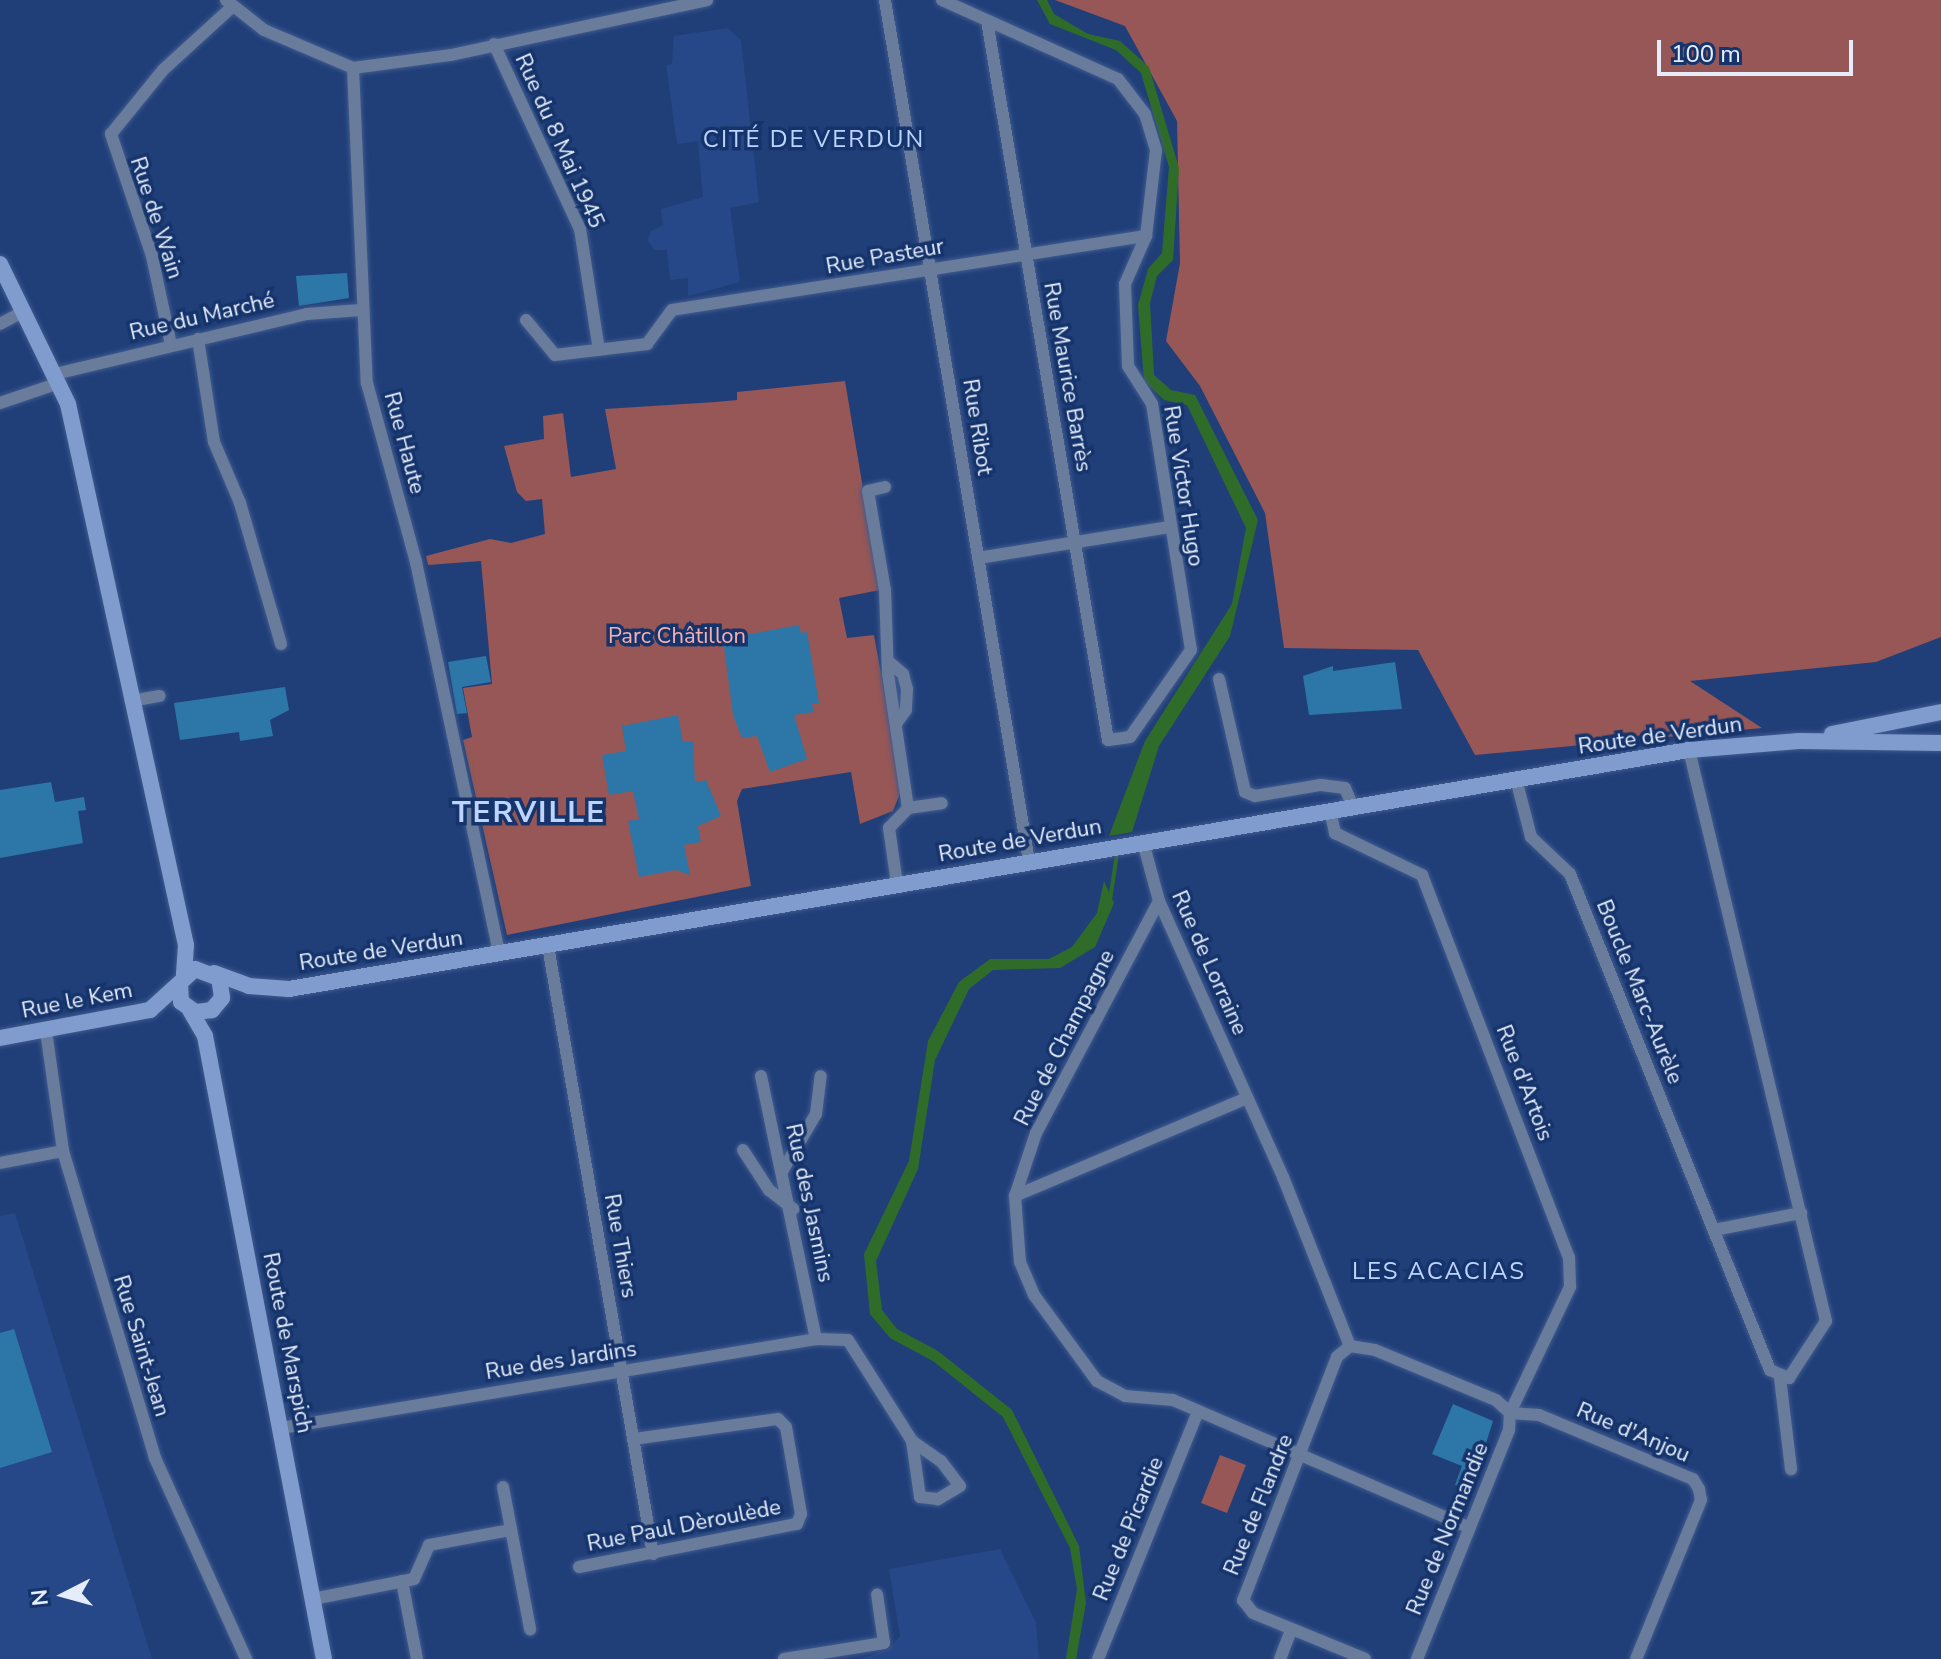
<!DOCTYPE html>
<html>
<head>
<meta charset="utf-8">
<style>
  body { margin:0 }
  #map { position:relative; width:1941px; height:1659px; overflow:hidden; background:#203f79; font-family:"Nunito Sans",sans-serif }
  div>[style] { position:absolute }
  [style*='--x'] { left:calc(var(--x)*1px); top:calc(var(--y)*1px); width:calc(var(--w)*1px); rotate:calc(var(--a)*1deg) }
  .built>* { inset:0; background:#274888 }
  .green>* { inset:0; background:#965756 }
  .water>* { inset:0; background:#306c29 }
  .stream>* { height:4px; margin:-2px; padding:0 2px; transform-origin:2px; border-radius:2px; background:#306c29 }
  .building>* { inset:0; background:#2d77a8 }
  .roads { filter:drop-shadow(0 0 2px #405b8e) drop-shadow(0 0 2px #405b8e) }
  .street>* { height:12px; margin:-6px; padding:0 6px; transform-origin:6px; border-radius:6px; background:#6a7c9c }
  .secondary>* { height:16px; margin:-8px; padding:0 8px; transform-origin:8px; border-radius:8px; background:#809cce }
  span { translate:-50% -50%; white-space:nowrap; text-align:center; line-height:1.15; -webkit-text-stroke:7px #16346c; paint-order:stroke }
  .street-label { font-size:22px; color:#e5edfb }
  .park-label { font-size:22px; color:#faafac }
  .neighbourhood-label { font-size:24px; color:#bdd4fe; letter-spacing:2px }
  .district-label { font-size:30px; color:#bdd4fe; font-weight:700; letter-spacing:2px }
  .north { position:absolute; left:24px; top:1555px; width:80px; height:80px; -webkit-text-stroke:6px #16346c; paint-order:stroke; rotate:264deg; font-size:22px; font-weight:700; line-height:32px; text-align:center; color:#e5edfb }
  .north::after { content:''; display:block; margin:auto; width:28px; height:36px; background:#e5edfb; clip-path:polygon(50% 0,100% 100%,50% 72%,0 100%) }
  .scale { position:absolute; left:1657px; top:40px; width:196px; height:36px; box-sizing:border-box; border:4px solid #e5edfb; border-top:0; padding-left:10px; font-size:24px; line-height:28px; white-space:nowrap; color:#e5edfb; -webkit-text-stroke:6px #16346c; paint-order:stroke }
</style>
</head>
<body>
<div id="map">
  <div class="built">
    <div style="clip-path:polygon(727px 28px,741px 40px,759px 202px,730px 208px,740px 282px,688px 296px,688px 278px,670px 280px,667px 250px,655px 250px,648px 241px,651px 231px,663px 225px,661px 209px,703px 197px,698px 141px,677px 144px,666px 65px,672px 64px,674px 36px)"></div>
    <div style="clip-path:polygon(15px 1213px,152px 1659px,0 1659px,0 1216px)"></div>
    <div style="clip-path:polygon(1000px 1549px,1036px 1623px,1039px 1659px,860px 1659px,889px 1649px,900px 1636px,889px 1569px)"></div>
  </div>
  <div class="green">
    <div style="clip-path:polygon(1055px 0,1941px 0,1941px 637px,1876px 662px,1690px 681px,1762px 728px,1475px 755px,1418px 650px,1284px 648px,1265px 513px,1200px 386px,1166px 341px,1180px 263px,1177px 121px,1125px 26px)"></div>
    <div style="clip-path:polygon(845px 381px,880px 590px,839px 598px,847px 638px,874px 635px,902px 788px,893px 811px,860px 824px,851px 772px,742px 789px,737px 801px,751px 886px,507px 935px,463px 740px,472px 737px,463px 688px,492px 684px,481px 561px,428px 565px,426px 556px,490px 539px,511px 543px,545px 534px,542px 499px,526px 501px,517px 492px,504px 446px,544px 439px,543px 416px,563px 413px,571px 477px,616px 469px,605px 409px,716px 402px,737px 400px,737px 392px)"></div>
    <div style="clip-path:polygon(1220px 1455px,1246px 1465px,1227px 1513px,1201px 1503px)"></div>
  </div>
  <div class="water">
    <div style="clip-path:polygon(1037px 0,1047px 0,1054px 14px,1088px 34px,1120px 41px,1149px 67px,1179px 168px,1173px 260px,1157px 276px,1150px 303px,1154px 375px,1171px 390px,1195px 395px,1258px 520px,1230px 636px,1159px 746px,1132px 832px,1109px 836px,1145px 741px,1232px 604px,1246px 528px,1187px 405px,1164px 400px,1144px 381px,1138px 305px,1148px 269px,1162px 253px,1169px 167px,1141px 73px,1116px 50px,1050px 24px)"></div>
    <div style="clip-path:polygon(1104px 881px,1114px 903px,1095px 947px,1060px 968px,993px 970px,969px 989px,935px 1060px,918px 1169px,876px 1261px,882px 1310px,897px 1329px,938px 1351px,1012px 1410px,1079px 1546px,1086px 1603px,1076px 1659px,1066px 1659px,1077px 1589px,1070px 1548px,1003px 1417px,933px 1361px,890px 1338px,870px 1314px,864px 1254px,909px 1161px,928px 1041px,959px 982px,990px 959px,1049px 959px,1072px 947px,1097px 913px)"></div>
  </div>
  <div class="stream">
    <div style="--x:1157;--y:113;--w:48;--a:75.4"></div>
    <div style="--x:1110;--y:900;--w:47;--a:-81.3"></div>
  </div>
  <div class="building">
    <div style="clip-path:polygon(347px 273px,349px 298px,299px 306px,296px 276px)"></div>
    <div style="clip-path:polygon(799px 625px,801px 633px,807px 632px,819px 703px,812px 704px,814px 712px,794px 715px,807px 759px,770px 772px,757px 736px,742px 738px,733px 715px,723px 639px)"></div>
    <div style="clip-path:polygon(486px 656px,491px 682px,462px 687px,467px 713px,457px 714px,448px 662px)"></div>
    <div style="clip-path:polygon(1395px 662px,1402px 709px,1309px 715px,1303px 676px,1333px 666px,1333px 671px)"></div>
    <div style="clip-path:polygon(285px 687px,289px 710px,270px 720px,273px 736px,240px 741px,239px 732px,180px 740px,174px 703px)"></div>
    <div style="clip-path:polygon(678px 715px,683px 742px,693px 741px,695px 782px,706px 780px,721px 816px,698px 826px,701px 842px,684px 845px,690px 875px,676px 870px,639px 877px,628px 821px,639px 819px,633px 791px,609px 795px,602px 755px,626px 751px,622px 726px)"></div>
    <div style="clip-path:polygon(51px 782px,55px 802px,84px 797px,86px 810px,78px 811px,83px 843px,0 858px,0 790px)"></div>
    <div style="clip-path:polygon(14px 1329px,52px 1452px,0 1468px,0 1333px)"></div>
    <div style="clip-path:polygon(1453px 1404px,1493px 1421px,1471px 1491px,1455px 1485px,1462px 1466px,1432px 1454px)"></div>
  </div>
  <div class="roads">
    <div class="street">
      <div style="--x:226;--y:0;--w:48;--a:38.3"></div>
      <div style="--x:264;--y:30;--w:97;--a:23.1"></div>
      <div style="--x:353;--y:68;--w:99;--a:-7.6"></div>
      <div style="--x:451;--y:55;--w:262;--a:-12.1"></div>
      <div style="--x:885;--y:0;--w:873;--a:80.51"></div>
      <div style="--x:942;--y:0;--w:193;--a:24.2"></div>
      <div style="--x:1118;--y:79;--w:44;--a:52.4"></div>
      <div style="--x:1145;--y:114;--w:38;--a:73"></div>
      <div style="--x:1156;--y:150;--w:87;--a:96.6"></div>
      <div style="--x:1146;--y:236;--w:52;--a:113.6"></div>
      <div style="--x:1125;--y:284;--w:82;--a:87.9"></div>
      <div style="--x:1128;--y:366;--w:45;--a:57.7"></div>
      <div style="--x:1152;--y:404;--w:249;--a:81"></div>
      <div style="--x:1191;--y:650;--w:106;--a:125"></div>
      <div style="--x:1130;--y:737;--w:22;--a:172"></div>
      <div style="--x:1108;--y:740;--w:729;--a:-99.55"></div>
      <div style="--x:494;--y:44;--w:204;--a:65.1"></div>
      <div style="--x:580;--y:229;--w:122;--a:81.1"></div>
      <div style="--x:353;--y:68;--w:315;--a:87.5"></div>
      <div style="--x:367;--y:383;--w:186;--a:74.7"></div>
      <div style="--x:416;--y:562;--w:401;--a:78"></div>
      <div style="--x:526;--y:320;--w:45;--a:50.4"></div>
      <div style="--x:555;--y:355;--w:93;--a:-6.8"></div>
      <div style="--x:647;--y:344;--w:42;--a:-53.7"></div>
      <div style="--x:672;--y:310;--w:480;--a:-8.9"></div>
      <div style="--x:0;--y:324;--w:26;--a:-28"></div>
      <div style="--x:198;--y:339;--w:104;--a:81.2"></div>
      <div style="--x:214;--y:442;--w:66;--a:66.9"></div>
      <div style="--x:240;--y:503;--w:147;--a:73.8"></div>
      <div style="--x:171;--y:345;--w:91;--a:-102.1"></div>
      <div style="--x:152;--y:256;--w:129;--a:-108.6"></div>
      <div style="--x:111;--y:134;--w:82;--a:-50.9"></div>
      <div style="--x:163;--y:70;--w:92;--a:-42.4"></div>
      <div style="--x:55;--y:374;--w:259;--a:-13.4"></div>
      <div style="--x:307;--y:314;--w:54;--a:-4.2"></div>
      <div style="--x:0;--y:403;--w:62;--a:-18.7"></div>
      <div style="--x:885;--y:487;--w:17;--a:167"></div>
      <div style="--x:868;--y:491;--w:100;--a:80.3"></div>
      <div style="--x:885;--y:590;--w:84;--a:88"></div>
      <div style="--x:888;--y:674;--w:135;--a:81.5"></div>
      <div style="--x:908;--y:808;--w:34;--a:-8"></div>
      <div style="--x:978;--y:558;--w:194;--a:-9.2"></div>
      <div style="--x:888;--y:661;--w:20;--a:41"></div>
      <div style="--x:903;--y:674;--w:16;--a:75"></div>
      <div style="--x:907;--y:689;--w:21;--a:93"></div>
      <div style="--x:906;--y:710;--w:17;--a:126"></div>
      <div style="--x:1219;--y:679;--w:116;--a:77"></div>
      <div style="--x:1245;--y:792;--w:11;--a:22"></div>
      <div style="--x:1255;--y:796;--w:67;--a:-9.5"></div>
      <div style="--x:1321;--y:785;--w:24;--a:7"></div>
      <div style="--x:1345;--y:788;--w:21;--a:67"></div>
      <div style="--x:131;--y:701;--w:29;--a:-10"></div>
      <div style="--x:1516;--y:779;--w:60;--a:75.5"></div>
      <div style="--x:1531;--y:837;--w:54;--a:43.5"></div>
      <div style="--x:1570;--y:874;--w:535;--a:68.04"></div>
      <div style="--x:1770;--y:1370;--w:21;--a:23"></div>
      <div style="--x:1789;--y:1378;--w:68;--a:-57"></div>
      <div style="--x:1826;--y:1321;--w:587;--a:-103.49"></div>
      <div style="--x:1330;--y:811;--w:23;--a:77"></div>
      <div style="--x:1335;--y:833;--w:97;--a:25.8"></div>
      <div style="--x:1422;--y:875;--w:409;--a:69"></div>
      <div style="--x:1569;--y:1257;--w:30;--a:88"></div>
      <div style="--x:1570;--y:1287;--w:140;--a:115.5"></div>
      <div style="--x:1143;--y:842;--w:61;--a:74.8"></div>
      <div style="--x:1159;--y:901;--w:303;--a:65.8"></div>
      <div style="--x:1283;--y:1177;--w:182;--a:68.4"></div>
      <div style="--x:897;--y:884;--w:57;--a:-98.1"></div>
      <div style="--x:889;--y:828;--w:28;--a:-46"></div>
      <div style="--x:1159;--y:901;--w:263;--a:117.9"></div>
      <div style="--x:1036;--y:1133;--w:66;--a:108.4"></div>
      <div style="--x:1015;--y:1196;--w:66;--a:85.7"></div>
      <div style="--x:1020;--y:1262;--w:36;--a:67"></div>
      <div style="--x:1034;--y:1295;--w:107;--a:53.8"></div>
      <div style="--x:1097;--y:1381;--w:32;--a:28"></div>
      <div style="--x:1125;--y:1396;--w:48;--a:4.8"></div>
      <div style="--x:1173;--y:1400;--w:323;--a:23.3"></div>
      <div style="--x:548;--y:946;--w:617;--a:80.2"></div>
      <div style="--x:46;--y:1031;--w:121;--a:81.9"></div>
      <div style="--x:63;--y:1151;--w:320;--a:73.3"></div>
      <div style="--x:155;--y:1458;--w:221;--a:65.6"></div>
      <div style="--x:761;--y:1076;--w:269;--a:78.2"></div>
      <div style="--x:743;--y:1150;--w:48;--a:57"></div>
      <div style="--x:769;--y:1190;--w:31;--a:38"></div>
      <div style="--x:0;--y:1163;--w:64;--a:-10.8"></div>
      <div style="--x:783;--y:1170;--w:65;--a:-59.5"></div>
      <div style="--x:816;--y:1114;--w:38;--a:-83"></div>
      <div style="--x:1015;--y:1196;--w:252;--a:-22.9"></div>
      <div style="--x:1714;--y:1230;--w:89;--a:-11.1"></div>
      <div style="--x:1350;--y:1346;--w:17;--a:140"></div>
      <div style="--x:1337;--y:1357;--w:261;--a:111.1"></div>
      <div style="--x:1243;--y:1600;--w:16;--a:52"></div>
      <div style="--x:1253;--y:1613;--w:121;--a:22.3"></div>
      <div style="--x:1350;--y:1346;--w:25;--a:9"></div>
      <div style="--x:1375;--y:1350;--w:131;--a:22.5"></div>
      <div style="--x:1496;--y:1400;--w:19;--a:43"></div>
      <div style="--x:1780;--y:1378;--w:92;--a:83.1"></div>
      <div style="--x:1510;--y:1413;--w:29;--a:4"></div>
      <div style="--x:1539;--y:1415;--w:167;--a:22.6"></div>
      <div style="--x:1693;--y:1479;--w:12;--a:59"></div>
      <div style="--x:1699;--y:1489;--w:11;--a:80"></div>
      <div style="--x:1701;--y:1500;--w:172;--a:112.2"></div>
      <div style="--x:281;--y:1428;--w:542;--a:-9.44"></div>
      <div style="--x:816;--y:1339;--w:32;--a:2"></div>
      <div style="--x:848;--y:1340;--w:120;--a:57.6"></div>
      <div style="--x:912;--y:1441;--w:35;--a:35"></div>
      <div style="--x:941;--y:1461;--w:31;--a:53"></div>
      <div style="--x:960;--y:1486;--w:26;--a:149"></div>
      <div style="--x:938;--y:1499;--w:18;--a:-174"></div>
      <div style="--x:920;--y:1497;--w:57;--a:-98.1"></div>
      <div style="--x:503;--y:1487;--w:145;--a:79.2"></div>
      <div style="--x:579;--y:1567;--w:222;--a:-11.2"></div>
      <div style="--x:797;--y:1524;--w:11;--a:-68"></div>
      <div style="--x:801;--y:1514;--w:88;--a:-99.8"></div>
      <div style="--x:786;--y:1427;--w:11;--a:-135"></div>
      <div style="--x:778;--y:1419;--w:146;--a:172.1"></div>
      <div style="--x:402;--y:1581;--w:79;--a:79.1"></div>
      <div style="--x:313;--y:1599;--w:103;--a:-11.2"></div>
      <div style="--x:414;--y:1579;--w:37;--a:-66"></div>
      <div style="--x:429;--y:1545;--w:83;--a:-10.4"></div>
      <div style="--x:784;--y:1659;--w:101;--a:-9.1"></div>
      <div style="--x:884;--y:1643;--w:49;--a:-98.1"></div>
      <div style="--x:1098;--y:1659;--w:264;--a:-68"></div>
      <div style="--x:1280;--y:1659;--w:30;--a:-69"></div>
      <div style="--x:1417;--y:1659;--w:247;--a:-68.1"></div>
      <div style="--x:1509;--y:1430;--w:17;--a:-87"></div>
    </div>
    <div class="secondary">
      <div style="--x:0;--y:264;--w:156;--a:64.1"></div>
      <div style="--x:68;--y:404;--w:554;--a:77.7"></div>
      <div style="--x:186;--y:945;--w:30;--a:94"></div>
      <div style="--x:1832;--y:734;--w:111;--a:-11.4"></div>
      <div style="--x:214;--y:973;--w:37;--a:20"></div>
      <div style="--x:249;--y:986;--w:40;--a:4.3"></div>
      <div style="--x:289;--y:989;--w:1420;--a:-9.69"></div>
      <div style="--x:1689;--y:750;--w:110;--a:-4.7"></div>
      <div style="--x:1799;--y:741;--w:142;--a:0.8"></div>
      <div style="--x:190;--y:1010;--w:30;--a:60"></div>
      <div style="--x:205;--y:1036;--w:634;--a:79.19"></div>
      <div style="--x:0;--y:1038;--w:153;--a:-10.6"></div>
      <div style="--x:150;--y:1010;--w:61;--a:-42.3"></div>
      <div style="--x:195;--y:969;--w:26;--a:21"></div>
      <div style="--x:219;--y:978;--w:20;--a:81"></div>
      <div style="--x:222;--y:998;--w:16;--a:130"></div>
      <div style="--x:212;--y:1010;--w:17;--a:173"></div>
      <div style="--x:195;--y:1012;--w:17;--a:-144"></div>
      <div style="--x:181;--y:1002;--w:19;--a:-93"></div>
    </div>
  </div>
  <div class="street-label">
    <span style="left:559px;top:141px;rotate:66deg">Rue du 8 Mai 1945</span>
    <span style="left:156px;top:218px;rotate:72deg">Rue de Wain</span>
    <span style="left:885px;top:257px;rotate:-10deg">Rue Pasteur</span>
    <span style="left:202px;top:317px;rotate:-13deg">Rue du Marché</span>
    <span style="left:1067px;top:377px;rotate:80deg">Rue Maurice Barrès</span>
    <span style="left:977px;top:427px;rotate:81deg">Rue Ribot</span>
    <span style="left:404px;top:443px;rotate:75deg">Rue Haute</span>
    <span style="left:1183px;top:486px;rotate:81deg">Rue Victor Hugo</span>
    <span style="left:1660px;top:736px;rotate:-8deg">Route de Verdun</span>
    <span style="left:1020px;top:841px;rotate:-10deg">Route de Verdun</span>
    <span style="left:381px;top:951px;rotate:-9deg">Route de Verdun</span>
    <span style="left:1209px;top:963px;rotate:66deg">Rue de Lorraine</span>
    <span style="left:1639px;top:992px;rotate:68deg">Boucle Marc-Aurèle</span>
    <span style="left:77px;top:1001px;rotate:-11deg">Rue le Kem</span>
    <span style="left:1065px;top:1038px;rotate:-63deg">Rue de Champagne</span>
    <span style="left:1524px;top:1083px;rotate:69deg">Rue d'Artois</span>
    <span style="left:809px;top:1203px;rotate:78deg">Rue des Jasmins</span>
    <span style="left:620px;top:1246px;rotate:80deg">Rue Thiers</span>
    <span style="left:287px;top:1343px;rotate:79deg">Route de Marspich</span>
    <span style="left:141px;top:1346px;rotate:73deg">Rue Saint-Jean</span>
    <span style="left:561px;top:1361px;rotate:-9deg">Rue des Jardins</span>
    <span style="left:1633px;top:1433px;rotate:23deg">Rue d'Anjou</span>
    <span style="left:1259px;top:1505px;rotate:-68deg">Rue de Flandre</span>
    <span style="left:684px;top:1526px;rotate:-11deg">Rue Paul Dèroulède</span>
    <span style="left:1129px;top:1529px;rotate:-68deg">Rue de Picardie</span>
    <span style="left:1448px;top:1529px;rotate:-68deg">Rue de Normandie</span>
  </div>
  <div class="park-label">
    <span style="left:677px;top:637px">Parc Châtillon</span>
  </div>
  <div class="neighbourhood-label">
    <span style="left:814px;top:140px">CITÉ DE VERDUN</span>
    <span style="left:1439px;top:1272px">LES ACACIAS</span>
  </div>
  <div class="district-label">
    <span style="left:529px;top:813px">TERVILLE</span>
  </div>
  <div class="north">N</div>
  <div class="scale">100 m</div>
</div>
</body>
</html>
